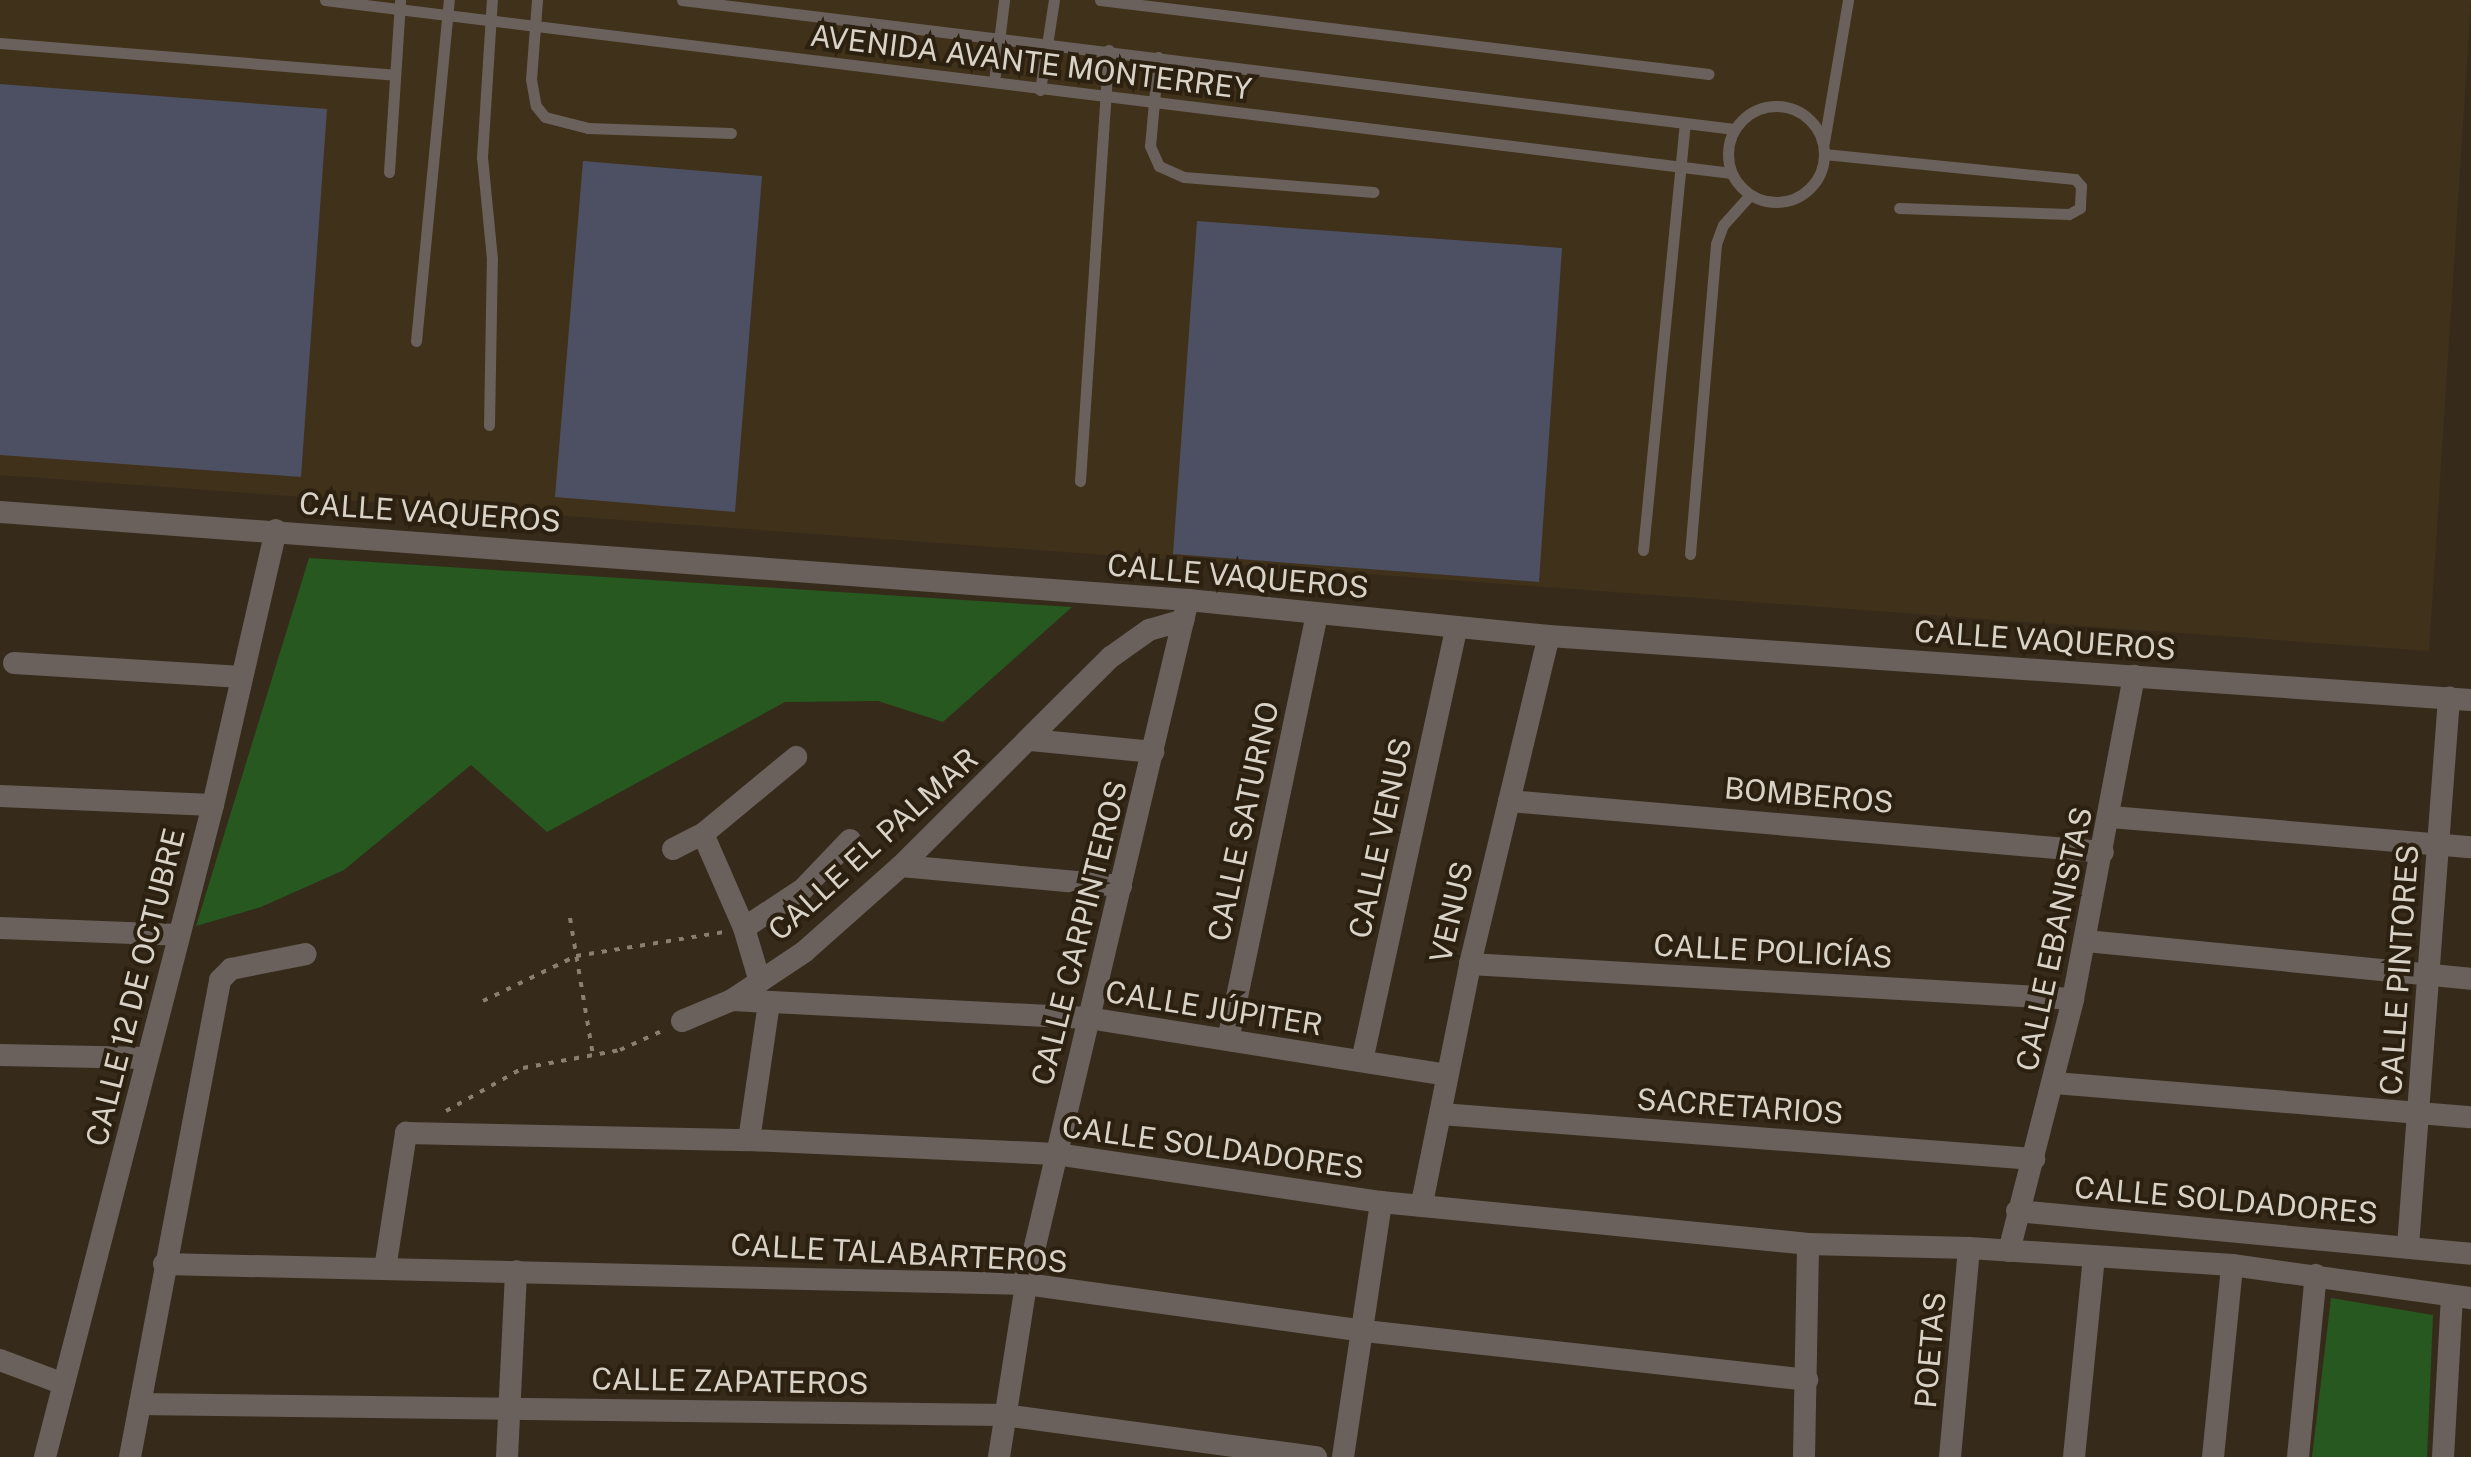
<!DOCTYPE html>
<html>
<head>
<meta charset="utf-8">
<style>
  body { margin:0 }
  #map { position:relative; width:2471px; height:1457px; overflow:hidden; background:#362b1a; font-family:"Public Sans",sans-serif }
  div>[style] { position:absolute }
  [style*='--x'] { left:calc(var(--x)*1px); top:calc(var(--y)*1px); width:calc(var(--w)*1px); rotate:calc(var(--a)*1deg) }
  .built>* { inset:0; background:#40311a }
  .green>* { inset:0; background:#26581f }
  .building>* { inset:0; background:#4d4f62 }
  .path>* { height:4px; margin-top:-2px; transform-origin:0; background:repeating-linear-gradient(90deg,#898072 0 5px,transparent 0 13px) }
  .lane>* { height:11px; margin:-5.5px; padding:0 5.5px; transform-origin:5.5px; border-radius:5.5px; background:#6b615c }
  .lane>.ring { margin:-5.5px; padding:0; box-sizing:content-box; background:none; border:11px solid #6b615c; border-radius:50% }
  .street>* { height:22px; margin:-11px; padding:0 11px; transform-origin:11px; border-radius:11px; background:#6b615c }
  span { translate:-50% -50%; white-space:nowrap; text-align:center; line-height:1.15; -webkit-text-stroke:8px #2c2110; paint-order:stroke }
  .street-label { font-size:30px; color:#d9d2c7 }
</style>
</head>
<body>
<div id="map">
  <div class="built">
    <div style="clip-path:polygon(0 0,2471px 0,2429px 651px,0 475px)"></div>
  </div>
  <div class="green">
    <div style="clip-path:polygon(309px 558px,1072px 607px,943px 722px,878px 701px,785px 702px,547px 832px,471px 765px,344px 870px,261px 907px,196px 926px)"></div>
    <div style="clip-path:polygon(2331px 1298px,2433px 1315px,2427px 1457px,2312px 1457px)"></div>
  </div>
  <div class="building">
    <div style="clip-path:polygon(0 84px,327px 109px,301px 477px,0 455px)"></div>
    <div style="clip-path:polygon(583px 161px,762px 176px,735px 512px,555px 497px)"></div>
    <div style="clip-path:polygon(1197px 221px,1562px 248px,1539px 582px,1173px 554px)"></div>
  </div>
  <div class="path">
    <div style="--x:570;--y:918;--w:139;--a:80.5"></div>
    <div style="--x:483;--y:1001;--w:103;--a:-25.8"></div>
    <div style="--x:576;--y:956;--w:151;--a:-9.2"></div>
    <div style="--x:446;--y:1111;--w:88;--a:-29.2"></div>
    <div style="--x:523;--y:1068;--w:99;--a:-10.5"></div>
    <div style="--x:620;--y:1050;--w:48;--a:-24.4"></div>
  </div>
  <div class="lane">
    <div style="--x:325;--y:0;--w:1417;--a:7.01"></div>
    <div style="--x:537;--y:0;--w:79;--a:94.3"></div>
    <div style="--x:531;--y:79;--w:27;--a:80"></div>
    <div style="--x:536;--y:106;--w:14;--a:51"></div>
    <div style="--x:545;--y:117;--w:44;--a:14.3"></div>
    <div style="--x:588;--y:128;--w:143;--a:2"></div>
    <div style="--x:682;--y:0;--w:1060;--a:6.99"></div>
    <div style="--x:1100;--y:0;--w:613;--a:6.93"></div>
    <div style="--x:0;--y:43;--w:396;--a:4.6"></div>
    <div style="--x:1158;--y:57;--w:89;--a:95.1"></div>
    <div style="--x:1150;--y:146;--w:22;--a:66"></div>
    <div style="--x:1159;--y:166;--w:27;--a:24"></div>
    <div style="--x:1184;--y:177;--w:190;--a:4.5"></div>
    <div style="--x:994;--y:82;--w:83;--a:-83"></div>
    <div style="--x:1040;--y:90;--w:91;--a:-81.2"></div>
    <div class="ring" style="left:1728px;top:106px;width:85px;height:85px"></div>
    <div style="--x:1824;--y:142;--w:144;--a:-80.4"></div>
    <div style="--x:1824;--y:154;--w:252;--a:5.7"></div>
    <div style="--x:2075;--y:179;--w:9;--a:49"></div>
    <div style="--x:2081;--y:186;--w:22;--a:93"></div>
    <div style="--x:2080;--y:208;--w:13;--a:151"></div>
    <div style="--x:2069;--y:214;--w:170;--a:-178"></div>
    <div style="--x:389;--y:172;--w:172;--a:-86.3"></div>
    <div style="--x:416;--y:341;--w:343;--a:-84.5"></div>
    <div style="--x:489;--y:425;--w:166;--a:-89"></div>
    <div style="--x:492;--y:259;--w:102;--a:-95.6"></div>
    <div style="--x:482;--y:157;--w:157;--a:-86.4"></div>
    <div style="--x:1080;--y:481;--w:432;--a:-86.2"></div>
    <div style="--x:1643;--y:550;--w:429;--a:-84.4"></div>
    <div style="--x:1690;--y:554;--w:311;--a:-85.2"></div>
    <div style="--x:1716;--y:244;--w:20;--a:-70"></div>
    <div style="--x:1723;--y:225;--w:40;--a:-48"></div>
  </div>
  <div class="street">
    <div style="--x:0;--y:512;--w:1191;--a:4.24"></div>
    <div style="--x:1188;--y:600;--w:363;--a:5.7"></div>
    <div style="--x:1549;--y:636;--w:924;--a:3.97"></div>
    <div style="--x:14;--y:663;--w:228;--a:3.5"></div>
    <div style="--x:1031;--y:740;--w:123;--a:5.6"></div>
    <div style="--x:0;--y:796;--w:213;--a:2.4"></div>
    <div style="--x:1509;--y:801;--w:596;--a:4.91"></div>
    <div style="--x:2111;--y:817;--w:361;--a:4.8"></div>
    <div style="--x:703;--y:834;--w:103;--a:66.4"></div>
    <div style="--x:744;--y:928;--w:56;--a:73.5"></div>
    <div style="--x:673;--y:849;--w:34;--a:-27"></div>
    <div style="--x:703;--y:834;--w:121;--a:-39.6"></div>
    <div style="--x:901;--y:866;--w:221;--a:5.2"></div>
    <div style="--x:0;--y:928;--w:179;--a:2.2"></div>
    <div style="--x:744;--y:928;--w:71;--a:-33.5"></div>
    <div style="--x:803;--y:889;--w:68;--a:-46.2"></div>
    <div style="--x:2086;--y:941;--w:387;--a:5.6"></div>
    <div style="--x:1470;--y:964;--w:604;--a:3.32"></div>
    <div style="--x:732;--y:1000;--w:356;--a:2.9"></div>
    <div style="--x:1088;--y:1018;--w:363;--a:9"></div>
    <div style="--x:682;--y:1021;--w:54;--a:-22.8"></div>
    <div style="--x:732;--y:1000;--w:87;--a:-33.7"></div>
    <div style="--x:804;--y:952;--w:130;--a:-41.6"></div>
    <div style="--x:901;--y:866;--w:296;--a:-44.9"></div>
    <div style="--x:1111;--y:657;--w:47;--a:-35.4"></div>
    <div style="--x:1149;--y:630;--w:36;--a:-16"></div>
    <div style="--x:1228;--y:1040;--w:435;--a:-78.2"></div>
    <div style="--x:0;--y:1055;--w:147;--a:1.2"></div>
    <div style="--x:1362;--y:1061;--w:444;--a:-77.7"></div>
    <div style="--x:2055;--y:1083;--w:417;--a:4.7"></div>
    <div style="--x:1441;--y:1114;--w:595;--a:4.34"></div>
    <div style="--x:749;--y:1140;--w:138;--a:-81.7"></div>
    <div style="--x:1422;--y:1203;--w:244;--a:-78.6"></div>
    <div style="--x:1470;--y:964;--w:337;--a:-76.5"></div>
    <div style="--x:2017;--y:1211;--w:456;--a:5.4"></div>
    <div style="--x:2408;--y:1246;--w:550;--a:-85.72"></div>
    <div style="--x:2009;--y:1251;--w:260;--a:-75.7"></div>
    <div style="--x:2073;--y:999;--w:329;--a:-79.3"></div>
    <div style="--x:164;--y:1264;--w:862;--a:1.33"></div>
    <div style="--x:1026;--y:1284;--w:342;--a:7.9"></div>
    <div style="--x:1365;--y:1331;--w:445;--a:6.3"></div>
    <div style="--x:385;--y:1269;--w:138;--a:-81.2"></div>
    <div style="--x:406;--y:1133;--w:343;--a:1.2"></div>
    <div style="--x:749;--y:1140;--w:307;--a:2.6"></div>
    <div style="--x:1056;--y:1154;--w:329;--a:8.4"></div>
    <div style="--x:1381;--y:1202;--w:429;--a:5.6"></div>
    <div style="--x:1808;--y:1244;--w:161;--a:1.4"></div>
    <div style="--x:1969;--y:1248;--w:264;--a:3.7"></div>
    <div style="--x:2232;--y:1265;--w:241;--a:7.9"></div>
    <div style="--x:0;--y:1360;--w:68;--a:20.6"></div>
    <div style="--x:140;--y:1404;--w:864;--a:0.73"></div>
    <div style="--x:1004;--y:1415;--w:315;--a:7.7"></div>
    <div style="--x:45;--y:1457;--w:673;--a:-75.55"></div>
    <div style="--x:213;--y:805;--w:282;--a:-77.1"></div>
    <div style="--x:130;--y:1457;--w:485;--a:-79.3"></div>
    <div style="--x:220;--y:980;--w:16;--a:-45"></div>
    <div style="--x:231;--y:969;--w:76;--a:-11.3"></div>
    <div style="--x:507;--y:1457;--w:186;--a:-87.2"></div>
    <div style="--x:999;--y:1457;--w:175;--a:-81.1"></div>
    <div style="--x:1026;--y:1284;--w:703;--a:-76.68"></div>
    <div style="--x:1343;--y:1457;--w:258;--a:-81.5"></div>
    <div style="--x:1804;--y:1457;--w:213;--a:-88.9"></div>
    <div style="--x:1950;--y:1457;--w:210;--a:-84.8"></div>
    <div style="--x:2074;--y:1457;--w:200;--a:-84.3"></div>
    <div style="--x:2213;--y:1457;--w:193;--a:-84.3"></div>
    <div style="--x:2298;--y:1457;--w:183;--a:-84.4"></div>
    <div style="--x:2443;--y:1457;--w:161;--a:-86.8"></div>
  </div>
  <div class="street-label">
    <span style="left:1031px;top:62px;rotate:7deg">AVENIDA AVANTE MONTERREY</span>
    <span style="left:430px;top:512px;rotate:4deg">CALLE VAQUEROS</span>
    <span style="left:1238px;top:576px;rotate:5deg">CALLE VAQUEROS</span>
    <span style="left:2045px;top:640px;rotate:4deg">CALLE VAQUEROS</span>
    <span style="left:1809px;top:795px;rotate:5deg">BOMBEROS</span>
    <span style="left:1243px;top:821px;rotate:-78deg">CALLE SATURNO</span>
    <span style="left:1380px;top:838px;rotate:-78deg">CALLE VENUS</span>
    <span style="left:873px;top:844px;rotate:-42deg">CALLE EL PALMAR</span>
    <span style="left:1451px;top:912px;rotate:-77deg">VENUS</span>
    <span style="left:1079px;top:933px;rotate:-76deg">CALLE CARPINTEROS</span>
    <span style="left:2054px;top:939px;rotate:-78deg">CALLE EBANISTAS</span>
    <span style="left:1773px;top:951px;rotate:3deg">CALLE POLICÍAS</span>
    <span style="left:2399px;top:970px;rotate:-86deg">CALLE PINTORES</span>
    <span style="left:135px;top:987px;rotate:-76deg">CALLE 12 DE OCTUBRE</span>
    <span style="left:1214px;top:1008px;rotate:9deg">CALLE JÚPITER</span>
    <span style="left:1740px;top:1106px;rotate:4deg">SACRETARIOS</span>
    <span style="left:1213px;top:1147px;rotate:8deg">CALLE SOLDADORES</span>
    <span style="left:2226px;top:1200px;rotate:5deg">CALLE SOLDADORES</span>
    <span style="left:899px;top:1253px;rotate:3deg">CALLE TALABARTEROS</span>
    <span style="left:1930px;top:1350px;rotate:-85deg">POETAS</span>
    <span style="left:730px;top:1381px;rotate:1deg">CALLE ZAPATEROS</span>
  </div>
</div>
</body>
</html>
